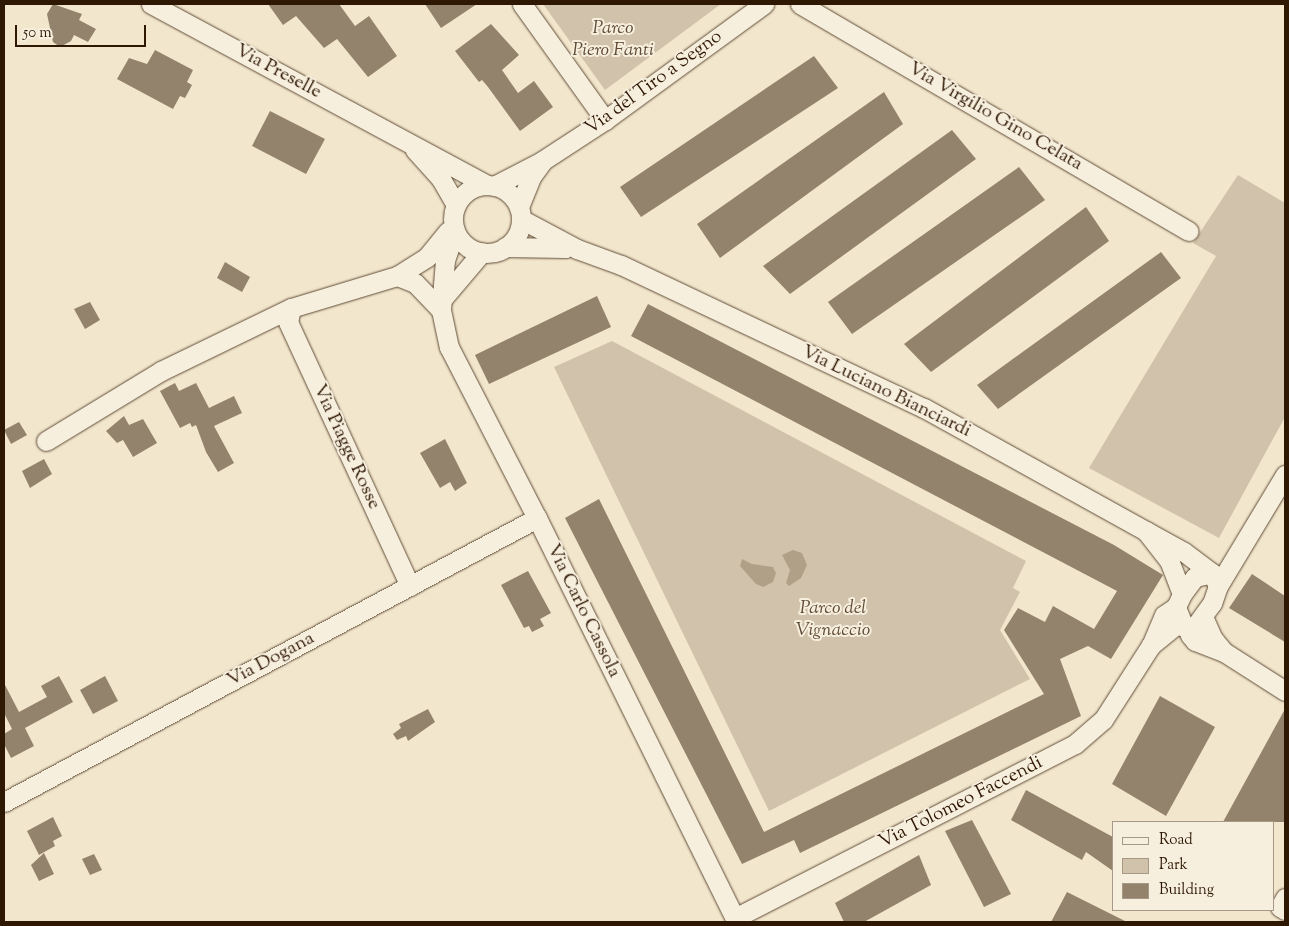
<!DOCTYPE html>
<html>
<head>
<meta charset="utf-8">
<style>
  body { margin:0 }
  #map { position:relative; width:1289px; height:926px; overflow:hidden; background:#f2e6cd; font-family:"Sorts Mill Goudy",serif }
  div>[style] { position:absolute }
  [style*='--x'] { left:calc(var(--x)*1px); top:calc(var(--y)*1px); width:calc(var(--w)*1px); rotate:calc(var(--a)*1deg) }
  .green>* { inset:0; background:#d1c3ab }
  .water>* { inset:0; background:#b0a088 }
  .building>* { inset:0; background:#94836c }
  .roads { filter:drop-shadow(0 0 1px #604c36) drop-shadow(0 0 1px #604c36) }
  .minor>* { height:19px; margin:-9.5px; padding:0 9.5px; transform-origin:9.5px; border-radius:9.5px; background:#f7efde }
  .minor>.ring { margin:-9.5px; padding:0; box-sizing:content-box; background:none; border:19px solid #f7efde; border-radius:50% }
  span { translate:-50% -50%; white-space:nowrap; text-align:center; line-height:1.15; -webkit-text-stroke:4px #f7efde; paint-order:stroke }
  .park-label { font-size:19px; color:#604b35; font-style:italic }
  .street-label { font-size:19px; color:#2f1803 }
  .frame { position:absolute; inset:0; border:5px solid #2f1803; pointer-events:none }
  .legend { position:absolute; left:1112px; top:821px; width:162px; height:90px; box-sizing:border-box; background:#f7efde; border:1px solid #a79986; margin:0; padding:6px 9px; list-style:none; font-size:15px; color:#2f1803 }
  .legend li { display:flex; align-items:center; gap:10px; height:25px }
  .legend b { width:25px; border:1px solid #a79986 }
  .scale { position:absolute; left:15px; top:25px; width:131px; height:22px; box-sizing:border-box; border:2px solid #2f1803; border-top:0; padding-left:6px; font-size:15px; line-height:18px; white-space:nowrap; color:#2f1803; -webkit-text-stroke:4px #f7efde; paint-order:stroke }
</style>
</head>
<body>
<div id="map">
  <div class="green">
    <div style="clip-path:polygon(543px 4px,721px 4px,605px 90px)"></div>
    <div style="clip-path:polygon(1238px 175px,1285px 203px,1285px 417px,1219px 538px,1089px 468px,1216px 256px,1193px 243px)"></div>
    <div style="clip-path:polygon(612px 341px,1026px 561px,1013px 588px,1020px 592px,1000px 630px,1030px 679px,769px 811px,554px 367px)"></div>
  </div>
  <div class="water">
    <div style="clip-path:polygon(793px 550px,802px 553px,807px 565px,801px 578px,789px 586px,786px 583px,790px 570px,782px 555px)"></div>
    <div style="clip-path:polygon(742px 559px,752px 564px,773px 567px,776px 573px,773px 582px,763px 587px,756px 584px,740px 566px)"></div>
  </div>
  <div class="building">
    <div style="clip-path:polygon(53px 4px,82px 14px,79px 20px,96px 29px,88px 42px,74px 35px,71px 41px,60px 47px,53px 42px,47px 14px)"></div>
    <div style="clip-path:polygon(268px 4px,339px 4px,355px 26px,369px 16px,397px 56px,368px 77px,337px 39px,324px 48px,296px 16px,283px 25px)"></div>
    <div style="clip-path:polygon(425px 4px,477px 4px,441px 28px)"></div>
    <div style="clip-path:polygon(491px 24px,519px 55px,502px 70px,518px 93px,534px 81px,553px 107px,520px 131px,488px 87px,482px 80px,479px 82px,455px 51px)"></div>
    <div style="clip-path:polygon(155px 50px,193px 70px,187px 82px,192px 85px,185px 98px,180px 96px,173px 109px,117px 79px,129px 58px,147px 64px)"></div>
    <div style="clip-path:polygon(814px 56px,838px 88px,641px 217px,620px 187px)"></div>
    <div style="clip-path:polygon(884px 92px,903px 124px,720px 258px,697px 224px)"></div>
    <div style="clip-path:polygon(270px 111px,325px 139px,306px 174px,252px 146px)"></div>
    <div style="clip-path:polygon(952px 130px,976px 159px,790px 294px,763px 266px)"></div>
    <div style="clip-path:polygon(1019px 167px,1045px 200px,852px 334px,828px 302px)"></div>
    <div style="clip-path:polygon(1086px 207px,1109px 241px,931px 372px,904px 344px)"></div>
    <div style="clip-path:polygon(1161px 252px,1181px 278px,998px 409px,977px 385px)"></div>
    <div style="clip-path:polygon(225px 262px,250px 277px,242px 292px,217px 278px)"></div>
    <div style="clip-path:polygon(597px 296px,611px 327px,489px 384px,475px 355px)"></div>
    <div style="clip-path:polygon(90px 302px,100px 320px,85px 329px,74px 309px)"></div>
    <div style="clip-path:polygon(648px 304px,1114px 545px,1163px 575px,1111px 659px,1088px 646px,1060px 659px,1081px 716px,800px 853px,794px 840px,742px 864px,565px 518px,599px 499px,764px 832px,1044px 694px,1004px 630px,1018px 608px,1045px 622px,1053px 606px,1094px 629px,1117px 591px,631px 336px)"></div>
    <div style="clip-path:polygon(175px 383px,179px 391px,196px 383px,209px 408px,234px 396px,242px 413px,214px 426px,234px 463px,218px 472px,206px 452px,196px 425px,192px 427px,190px 423px,180px 428px,160px 391px)"></div>
    <div style="clip-path:polygon(124px 416px,129px 425px,143px 419px,157px 443px,133px 457px,123px 440px,117px 443px,106px 431px)"></div>
    <div style="clip-path:polygon(19px 422px,27px 435px,11px 444px,4px 430px)"></div>
    <div style="clip-path:polygon(445px 439px,467px 483px,455px 491px,450px 482px,440px 488px,420px 453px)"></div>
    <div style="clip-path:polygon(44px 459px,52px 474px,30px 488px,22px 471px)"></div>
    <div style="clip-path:polygon(528px 571px,551px 613px,540px 619px,544px 626px,532px 632px,529px 626px,524px 628px,501px 585px)"></div>
    <div style="clip-path:polygon(1252px 574px,1285px 596px,1285px 642px,1229px 608px)"></div>
    <div style="clip-path:polygon(59px 676px,73px 702px,25px 728px,34px 746px,11px 758px,4px 744px,4px 734px,12px 729px,4px 713px,4px 683px,19px 712px,47px 697px,41px 686px)"></div>
    <div style="clip-path:polygon(105px 676px,118px 701px,93px 714px,80px 690px)"></div>
    <div style="clip-path:polygon(1160px 696px,1215px 727px,1166px 816px,1112px 784px)"></div>
    <div style="clip-path:polygon(428px 709px,435px 722px,408px 741px,406px 736px,397px 740px,393px 734px,401px 728px,399px 724px)"></div>
    <div style="clip-path:polygon(1285px 709px,1285px 822px,1223px 822px)"></div>
    <div style="clip-path:polygon(1026px 790px,1113px 837px,1113px 871px,1086px 852px,1082px 860px,1011px 820px)"></div>
    <div style="clip-path:polygon(53px 817px,62px 836px,53px 841px,55px 846px,39px 855px,27px 831px)"></div>
    <div style="clip-path:polygon(972px 820px,1011px 894px,984px 907px,945px 831px)"></div>
    <div style="clip-path:polygon(44px 853px,54px 874px,39px 881px,31px 865px)"></div>
    <div style="clip-path:polygon(94px 854px,102px 870px,90px 875px,82px 859px)"></div>
    <div style="clip-path:polygon(919px 855px,931px 885px,864px 922px,844px 922px,835px 903px)"></div>
    <div style="clip-path:polygon(1067px 892px,1127px 922px,1051px 922px)"></div>
  </div>
  <div class="roads">
    <div class="minor">
      <div style="--x:151;--y:4;--w:382;--a:28.3"></div>
      <div style="--x:522;--y:4;--w:143;--a:54.4"></div>
      <div style="--x:800;--y:4;--w:450;--a:30.3"></div>
      <div style="--x:415;--y:150;--w:39;--a:48"></div>
      <div style="--x:441;--y:179;--w:30;--a:60"></div>
      <div class="ring" style="left:453px;top:185px;width:49px;height:49px"></div>
      <div style="--x:494;--y:186;--w:54;--a:-27.5"></div>
      <div style="--x:542;--y:161;--w:75;--a:-33.1"></div>
      <div style="--x:605;--y:120;--w:197;--a:-36.1"></div>
      <div style="--x:519;--y:207;--w:32;--a:-68"></div>
      <div style="--x:531;--y:177;--w:19;--a:-54"></div>
      <div style="--x:521;--y:219;--w:64;--a:28.2"></div>
      <div style="--x:577;--y:249;--w:47;--a:20"></div>
      <div style="--x:621;--y:265;--w:335;--a:25.3"></div>
      <div style="--x:924;--y:408;--w:254;--a:29"></div>
      <div style="--x:455;--y:231;--w:31;--a:109"></div>
      <div style="--x:445;--y:260;--w:50;--a:94.6"></div>
      <div style="--x:441;--y:310;--w:38;--a:78"></div>
      <div style="--x:449;--y:347;--w:192;--a:62.8"></div>
      <div style="--x:537;--y:518;--w:451;--a:63.7"></div>
      <div style="--x:505;--y:247;--w:60;--a:1"></div>
      <div style="--x:397;--y:276;--w:19;--a:21"></div>
      <div style="--x:415;--y:283;--w:37;--a:46"></div>
      <div style="--x:443;--y:298;--w:60;--a:-49.7"></div>
      <div style="--x:291;--y:308;--w:14;--a:102"></div>
      <div style="--x:288;--y:322;--w:291;--a:65.2"></div>
      <div style="--x:46;--y:441;--w:135;--a:-31.3"></div>
      <div style="--x:161;--y:371;--w:144;--a:-25.9"></div>
      <div style="--x:291;--y:308;--w:111;--a:-16.8"></div>
      <div style="--x:397;--y:276;--w:36;--a:-32"></div>
      <div style="--x:427;--y:257;--w:33;--a:-51"></div>
      <div style="--x:1212;--y:573;--w:14;--a:65"></div>
      <div style="--x:1218;--y:586;--w:18;--a:109"></div>
      <div style="--x:1212;--y:603;--w:29;--a:126"></div>
      <div style="--x:1195;--y:626;--w:11;--a:175"></div>
      <div style="--x:1184;--y:627;--w:22;--a:-112"></div>
      <div style="--x:1176;--y:607;--w:14;--a:-65"></div>
      <div style="--x:1182;--y:594;--w:21;--a:-53"></div>
      <div style="--x:1195;--y:577;--w:17;--a:-13"></div>
      <div style="--x:1218;--y:586;--w:130;--a:-58.9"></div>
      <div style="--x:1182;--y:594;--w:34;--a:-111"></div>
      <div style="--x:1170;--y:562;--w:39;--a:-128"></div>
      <div style="--x:1146;--y:531;--w:43;--a:28.9"></div>
      <div style="--x:1184;--y:552;--w:35;--a:37"></div>
      <div style="--x:1176;--y:607;--w:14;--a:146"></div>
      <div style="--x:1164;--y:615;--w:33;--a:113"></div>
      <div style="--x:1151;--y:645;--w:36;--a:-39"></div>
      <div style="--x:1189;--y:628;--w:7;--a:82"></div>
      <div style="--x:1190;--y:635;--w:8;--a:50"></div>
      <div style="--x:1195;--y:641;--w:31;--a:21"></div>
      <div style="--x:1224;--y:652;--w:17;--a:-130"></div>
      <div style="--x:1213;--y:639;--w:24;--a:-114"></div>
      <div style="--x:1224;--y:652;--w:72;--a:32.6"></div>
      <div style="--x:4;--y:802;--w:604;--a:-28.05"></div>
      <div style="--x:1285;--y:898;--w:10;--a:119"></div>
      <div style="--x:1280;--y:907;--w:6;--a:31"></div>
      <div style="--x:735;--y:918;--w:382;--a:-27.1"></div>
      <div style="--x:1075;--y:744;--w:37;--a:-41"></div>
      <div style="--x:1103;--y:720;--w:89;--a:-57.4"></div>
    </div>
  </div>
  <div class="park-label">
    <span style="left:613px;top:40px">Parco<br>Piero Fanti</span>
    <span style="left:833px;top:620px">Parco del<br>Vignaccio</span>
  </div>
  <div class="street-label">
    <span style="left:278px;top:72px;rotate:28deg">Via Preselle</span>
    <span style="left:654px;top:83px;rotate:-36deg">Via del Tiro a Segno</span>
    <span style="left:995px;top:117px;rotate:30deg">Via Virgilio Gino Celata</span>
    <span style="left:886px;top:392px;rotate:26deg">Via Luciano Bianciardi</span>
    <span style="left:346px;top:447px;rotate:65deg">Via Piagge Rosse</span>
    <span style="left:583px;top:611px;rotate:64deg">Via Carlo Cassola</span>
    <span style="left:271px;top:660px;rotate:-28deg">Via Dogana</span>
    <span style="left:961px;top:803px;rotate:-27deg">Via Tolomeo Faccendi</span>
  </div>
  <div class="frame"></div>
  <ul class="legend">
  <li><b style="height:6px;background:#f7efde"></b>Road</li>
  <li><b style="height:14px;background:#d1c3ab"></b>Park</li>
  <li><b style="height:14px;background:#94836c"></b>Building</li>
  </ul>
  <div class="scale">50 m</div>
</div>
</body>
</html>
